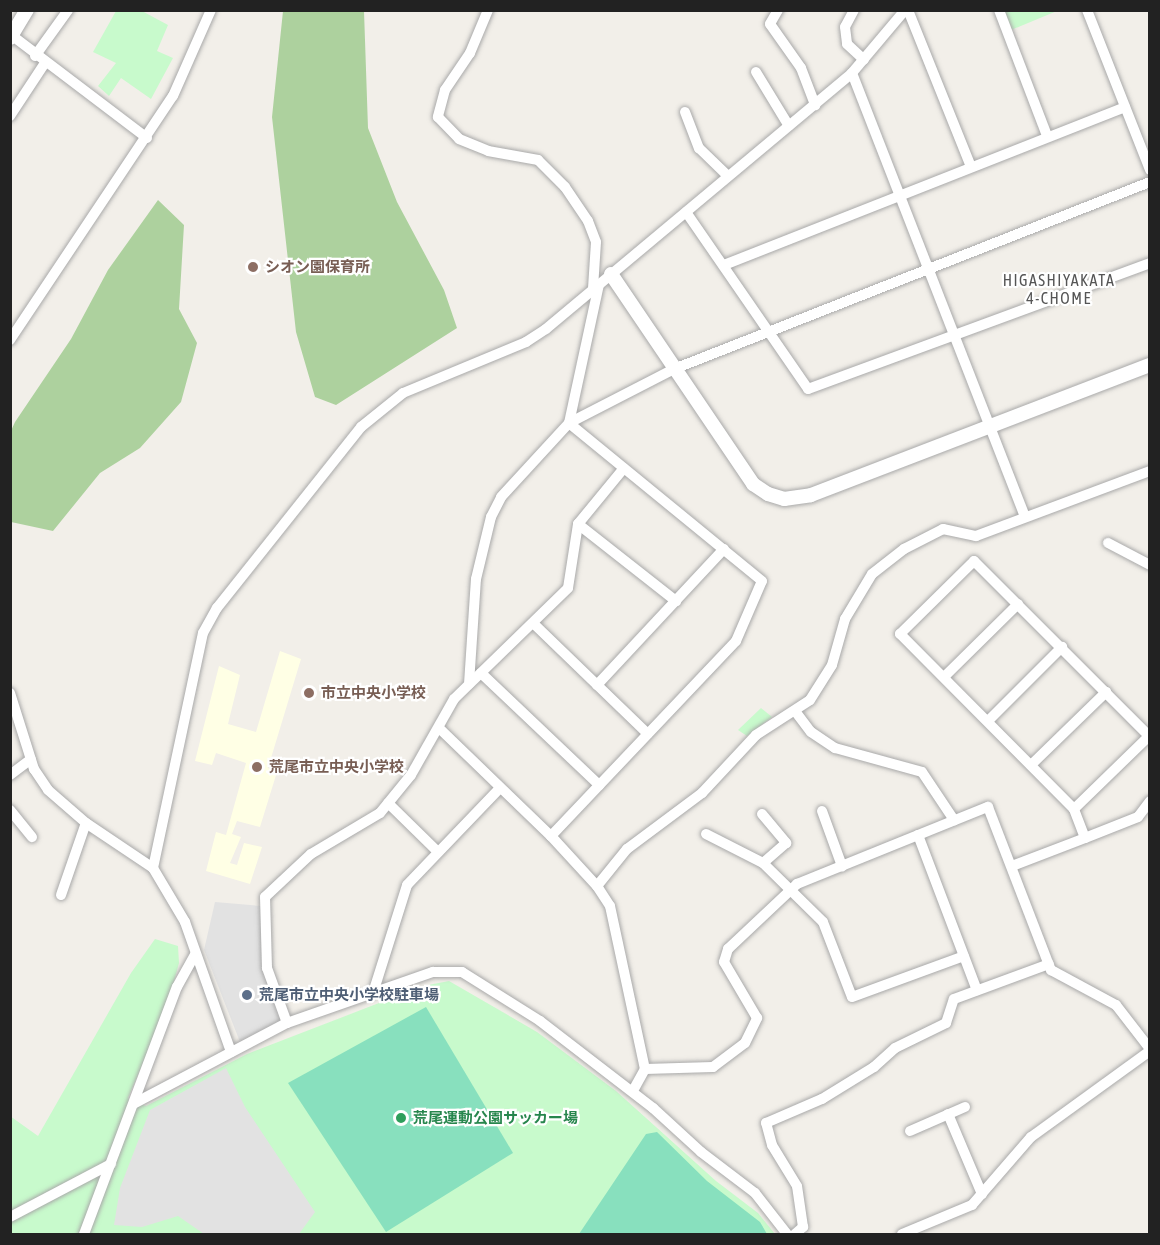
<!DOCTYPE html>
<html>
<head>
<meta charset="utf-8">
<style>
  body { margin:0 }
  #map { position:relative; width:1160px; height:1245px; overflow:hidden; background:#f2efe9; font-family:"Asap Condensed","Noto Sans JP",sans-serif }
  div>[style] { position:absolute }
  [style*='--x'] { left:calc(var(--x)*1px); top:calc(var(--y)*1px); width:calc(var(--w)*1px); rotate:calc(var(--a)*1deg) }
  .education>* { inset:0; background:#ffffe5 }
  .forest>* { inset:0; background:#add19e }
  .park>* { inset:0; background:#c8facc }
  .pitch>* { inset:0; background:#88e0be }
  .parking>* { inset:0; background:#e2e2e2 }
  .roads { filter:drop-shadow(0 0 2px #a9a9a9) drop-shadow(0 0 2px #a9a9a9) }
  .minor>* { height:10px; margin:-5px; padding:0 5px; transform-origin:5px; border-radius:5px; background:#fff }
  .tertiary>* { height:14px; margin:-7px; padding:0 7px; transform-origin:7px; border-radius:7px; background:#fff }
  .dots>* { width:16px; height:16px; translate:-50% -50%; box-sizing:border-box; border:3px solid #fff; border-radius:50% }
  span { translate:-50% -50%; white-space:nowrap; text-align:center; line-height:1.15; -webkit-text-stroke:4.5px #fff; paint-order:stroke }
  .education-label { font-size:15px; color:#785e54; font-weight:700 }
  .left { translate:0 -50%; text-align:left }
  .service-label { font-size:15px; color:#4e5e75; font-weight:700 }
  .leisure-label { font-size:15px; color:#27864d; font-weight:700 }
  .neighbourhood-label { font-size:16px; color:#555; letter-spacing:1.5px }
  .frame { position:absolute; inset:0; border:12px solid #222; pointer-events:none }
</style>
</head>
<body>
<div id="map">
  <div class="education">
    <div style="clip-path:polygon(280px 651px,301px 659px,268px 768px,277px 772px,260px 827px,237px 821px,232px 834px,241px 837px,230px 863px,237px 865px,244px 843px,262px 847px,250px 884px,206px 871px,216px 832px,226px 835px,246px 763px,216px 753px,212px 765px,195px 761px,219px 666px,240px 675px,228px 724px,256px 732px)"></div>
  </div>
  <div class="forest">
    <div style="clip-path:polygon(283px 11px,364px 11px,368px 128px,397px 202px,444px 290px,457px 328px,336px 405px,315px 397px,296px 332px,272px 117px)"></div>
    <div style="clip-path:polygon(158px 200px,184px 225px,179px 309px,197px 343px,181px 402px,140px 448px,100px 473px,53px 531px,11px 522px,10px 433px,15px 422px,71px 339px,108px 270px)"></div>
  </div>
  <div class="park">
    <div style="clip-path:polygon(1004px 10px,1057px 11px,1011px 30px)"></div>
    <div style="clip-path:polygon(116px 11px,142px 11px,168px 25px,157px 51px,173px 58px,151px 99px,121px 78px,109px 96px,98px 86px,116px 63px,93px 52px)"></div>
    <div style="clip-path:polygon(761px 708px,772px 717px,747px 736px,738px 730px)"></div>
    <div style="clip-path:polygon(155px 939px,178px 946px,179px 963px,167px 1007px,128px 1098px,146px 1106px,247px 1054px,423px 986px,449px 981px,537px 1032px,616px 1091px,716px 1181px,758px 1213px,775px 1234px,11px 1234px,10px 1116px,38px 1136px,131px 973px)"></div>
  </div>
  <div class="pitch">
    <div style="clip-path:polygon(426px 1007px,513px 1153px,386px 1232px,288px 1083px)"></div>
    <div style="clip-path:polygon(657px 1132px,707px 1181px,760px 1222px,767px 1234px,579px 1234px,646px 1134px)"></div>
  </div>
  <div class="parking">
    <div style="clip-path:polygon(215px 902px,261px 906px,262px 970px,282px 1021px,240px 1042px,204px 950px)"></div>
    <div style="clip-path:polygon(226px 1068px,245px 1107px,315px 1212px,299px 1234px,204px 1234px,178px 1216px,142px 1227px,114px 1225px,120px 1188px,150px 1110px)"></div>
  </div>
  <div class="roads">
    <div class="minor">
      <div style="--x:488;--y:10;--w:47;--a:112.7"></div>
      <div style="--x:470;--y:53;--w:45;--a:124"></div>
      <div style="--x:445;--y:90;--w:28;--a:105"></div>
      <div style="--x:438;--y:117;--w:30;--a:46"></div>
      <div style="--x:459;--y:139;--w:31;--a:22"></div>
      <div style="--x:488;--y:151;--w:51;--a:10.2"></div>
      <div style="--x:538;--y:160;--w:38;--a:45"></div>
      <div style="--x:565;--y:187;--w:41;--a:55.9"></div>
      <div style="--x:588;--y:221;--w:22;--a:69"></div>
      <div style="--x:596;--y:242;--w:47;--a:93.7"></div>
      <div style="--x:778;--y:10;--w:16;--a:120"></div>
      <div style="--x:770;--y:24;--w:54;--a:54.8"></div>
      <div style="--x:801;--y:68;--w:40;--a:69"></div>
      <div style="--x:854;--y:10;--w:19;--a:118"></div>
      <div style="--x:845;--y:27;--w:17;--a:83"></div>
      <div style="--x:847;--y:44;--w:23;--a:43"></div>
      <div style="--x:908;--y:10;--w:169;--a:68.1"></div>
      <div style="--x:999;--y:10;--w:135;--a:69.1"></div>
      <div style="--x:1087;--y:10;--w:172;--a:68.5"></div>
      <div style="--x:10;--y:34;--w:172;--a:37.2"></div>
      <div style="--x:35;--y:56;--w:57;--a:-54.3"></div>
      <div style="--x:756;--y:72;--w:63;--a:58.6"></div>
      <div style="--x:852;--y:73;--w:476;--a:68.7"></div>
      <div style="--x:685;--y:112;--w:39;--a:69"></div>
      <div style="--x:699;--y:148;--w:40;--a:44"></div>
      <div style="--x:10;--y:116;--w:64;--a:-56.6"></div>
      <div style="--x:686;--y:212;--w:215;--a:55.4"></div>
      <div style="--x:808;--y:389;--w:364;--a:-20.2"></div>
      <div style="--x:724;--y:265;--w:431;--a:-21.5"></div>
      <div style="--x:10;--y:340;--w:293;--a:-56.3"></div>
      <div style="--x:173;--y:96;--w:94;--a:-66.2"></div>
      <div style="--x:569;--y:423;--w:142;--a:-77.8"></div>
      <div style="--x:578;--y:524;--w:125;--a:38.2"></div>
      <div style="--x:1108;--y:543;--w:47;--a:27.6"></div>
      <div style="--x:534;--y:624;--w:158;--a:44"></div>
      <div style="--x:481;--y:673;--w:163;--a:43.5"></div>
      <div style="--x:944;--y:677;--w:104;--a:-44.6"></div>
      <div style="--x:469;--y:684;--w:105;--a:-86.2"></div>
      <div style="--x:476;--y:579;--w:64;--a:-76.4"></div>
      <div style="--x:491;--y:517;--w:22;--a:-63"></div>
      <div style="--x:501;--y:497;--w:100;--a:-47.4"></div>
      <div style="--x:569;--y:423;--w:118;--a:-27.2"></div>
      <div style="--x:674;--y:369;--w:511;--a:-21.45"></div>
      <div style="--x:597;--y:685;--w:186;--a:-47"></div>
      <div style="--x:10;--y:693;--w:80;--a:72.5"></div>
      <div style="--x:34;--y:769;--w:25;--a:56"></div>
      <div style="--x:48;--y:790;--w:50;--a:41"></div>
      <div style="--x:86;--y:823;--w:81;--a:33.9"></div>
      <div style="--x:153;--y:868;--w:63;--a:59.3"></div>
      <div style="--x:185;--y:922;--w:138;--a:70.5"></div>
      <div style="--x:795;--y:711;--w:26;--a:53"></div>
      <div style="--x:811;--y:732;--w:29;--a:34"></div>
      <div style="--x:835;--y:748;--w:90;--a:15.4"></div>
      <div style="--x:922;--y:772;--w:58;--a:56.3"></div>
      <div style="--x:988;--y:721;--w:105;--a:-45"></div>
      <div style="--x:439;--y:728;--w:156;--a:44"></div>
      <div style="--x:551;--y:836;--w:68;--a:47.4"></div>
      <div style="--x:597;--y:886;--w:24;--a:57"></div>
      <div style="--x:610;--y:906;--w:167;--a:77.9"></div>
      <div style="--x:645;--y:1069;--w:26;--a:119"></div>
      <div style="--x:1031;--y:765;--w:105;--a:-44.2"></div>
      <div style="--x:10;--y:775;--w:26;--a:-37"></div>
      <div style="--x:388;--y:803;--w:70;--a:44.4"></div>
      <div style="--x:1074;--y:809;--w:106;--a:-44.2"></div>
      <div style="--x:10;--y:810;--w:35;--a:51"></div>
      <div style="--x:822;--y:811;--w:59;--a:70"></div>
      <div style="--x:762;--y:814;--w:38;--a:50"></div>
      <div style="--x:786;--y:843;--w:30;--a:139"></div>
      <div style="--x:706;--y:834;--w:64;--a:27"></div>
      <div style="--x:763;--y:863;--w:84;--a:44.5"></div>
      <div style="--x:823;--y:922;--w:80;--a:68.9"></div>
      <div style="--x:852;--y:997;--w:119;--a:-20.1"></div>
      <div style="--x:918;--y:835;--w:166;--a:69.2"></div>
      <div style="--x:551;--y:836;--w:269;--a:-46.5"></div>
      <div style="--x:736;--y:641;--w:65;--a:-66.6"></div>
      <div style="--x:762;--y:581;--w:249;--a:-140.7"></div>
      <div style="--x:1085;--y:838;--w:57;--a:-21.6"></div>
      <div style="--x:1138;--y:817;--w:20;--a:-53"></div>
      <div style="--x:1012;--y:866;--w:78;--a:-21"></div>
      <div style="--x:1085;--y:838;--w:31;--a:-111"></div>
      <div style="--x:1074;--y:809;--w:247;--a:-134.8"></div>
      <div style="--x:900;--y:634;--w:104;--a:-44.6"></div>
      <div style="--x:974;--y:561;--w:247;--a:45"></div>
      <div style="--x:153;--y:868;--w:240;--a:-78"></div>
      <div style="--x:203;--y:633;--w:29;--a:-61"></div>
      <div style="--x:217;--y:608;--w:231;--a:-51.5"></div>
      <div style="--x:361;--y:427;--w:54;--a:-39"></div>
      <div style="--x:403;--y:393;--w:133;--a:-22.5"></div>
      <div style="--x:526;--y:342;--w:24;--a:-33"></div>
      <div style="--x:546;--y:329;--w:399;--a:-39.9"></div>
      <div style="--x:852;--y:73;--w:82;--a:-49.9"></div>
      <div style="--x:597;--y:886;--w:48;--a:-51"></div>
      <div style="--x:627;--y:849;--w:94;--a:-36.7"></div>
      <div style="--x:702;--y:793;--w:79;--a:-47"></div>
      <div style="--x:756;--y:735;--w:64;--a:-32.9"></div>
      <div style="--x:810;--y:700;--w:41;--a:-57.8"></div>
      <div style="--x:832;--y:665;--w:48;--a:-74.2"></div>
      <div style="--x:845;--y:619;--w:52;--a:-59"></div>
      <div style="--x:872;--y:574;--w:41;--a:-38"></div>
      <div style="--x:904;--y:549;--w:44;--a:-27.1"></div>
      <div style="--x:943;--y:529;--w:34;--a:12"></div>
      <div style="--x:976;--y:536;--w:186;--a:-20.5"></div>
      <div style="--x:61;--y:895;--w:76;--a:-70.9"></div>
      <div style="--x:373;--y:993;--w:113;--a:-72.5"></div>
      <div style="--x:407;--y:885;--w:134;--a:-46.2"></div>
      <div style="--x:287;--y:1023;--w:59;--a:-110"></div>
      <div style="--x:267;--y:968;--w:71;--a:-91.6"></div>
      <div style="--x:265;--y:897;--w:63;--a:-43.1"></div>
      <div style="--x:311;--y:854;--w:80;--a:-30.7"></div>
      <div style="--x:380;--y:813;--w:49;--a:-50.8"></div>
      <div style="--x:411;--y:775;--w:87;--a:-60.5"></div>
      <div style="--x:454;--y:699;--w:159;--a:-44.2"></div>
      <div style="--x:568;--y:588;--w:65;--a:-81.1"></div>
      <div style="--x:578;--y:524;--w:72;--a:-50.6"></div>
      <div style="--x:645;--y:1069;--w:68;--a:-1.7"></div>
      <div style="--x:713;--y:1067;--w:40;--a:-37"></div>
      <div style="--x:745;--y:1043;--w:28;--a:-64"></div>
      <div style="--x:757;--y:1018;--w:65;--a:-120.5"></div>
      <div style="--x:724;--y:962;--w:14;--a:-73"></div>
      <div style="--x:728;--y:949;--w:95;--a:-43.3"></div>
      <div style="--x:797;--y:884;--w:206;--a:-22"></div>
      <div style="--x:988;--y:807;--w:175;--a:68.9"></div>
      <div style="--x:1051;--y:970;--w:74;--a:28.3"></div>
      <div style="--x:1116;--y:1005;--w:56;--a:52.3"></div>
      <div style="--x:135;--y:1103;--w:172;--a:-27.8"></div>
      <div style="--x:287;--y:1023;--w:155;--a:-19.3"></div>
      <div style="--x:433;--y:972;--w:29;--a:0"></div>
      <div style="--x:462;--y:972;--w:92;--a:32.1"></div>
      <div style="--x:540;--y:1021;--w:143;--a:37.6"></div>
      <div style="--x:653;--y:1108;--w:65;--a:42.5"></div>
      <div style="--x:701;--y:1152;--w:68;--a:37.2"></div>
      <div style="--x:755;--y:1193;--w:52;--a:52"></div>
      <div style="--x:948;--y:1114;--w:87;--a:67"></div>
      <div style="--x:910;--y:1131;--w:60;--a:-23.6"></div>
      <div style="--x:10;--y:1217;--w:114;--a:-27.7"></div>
      <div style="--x:84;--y:1234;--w:264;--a:-69.4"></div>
      <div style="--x:177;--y:987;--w:37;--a:-61"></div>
      <div style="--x:795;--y:1234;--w:11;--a:-41"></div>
      <div style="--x:803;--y:1227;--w:41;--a:-98.3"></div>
      <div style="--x:797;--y:1186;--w:48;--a:-121.4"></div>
      <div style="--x:772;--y:1145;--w:23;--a:-105"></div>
      <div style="--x:766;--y:1123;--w:61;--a:-23.2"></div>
      <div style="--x:822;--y:1099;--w:61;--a:-31.6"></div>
      <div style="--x:874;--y:1067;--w:28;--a:-42"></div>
      <div style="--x:895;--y:1048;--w:57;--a:-26.1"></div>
      <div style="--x:946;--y:1023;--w:25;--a:-72"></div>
      <div style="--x:954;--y:999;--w:101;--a:-20.2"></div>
      <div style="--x:902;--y:1234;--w:76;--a:-22.5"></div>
      <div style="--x:972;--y:1205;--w:90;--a:-49.1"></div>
      <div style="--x:1031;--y:1137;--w:147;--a:-35.9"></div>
    </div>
    <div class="tertiary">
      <div style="--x:10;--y:38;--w:33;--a:-59"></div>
      <div style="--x:611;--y:274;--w:254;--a:55.9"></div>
      <div style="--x:753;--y:484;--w:18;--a:34"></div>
      <div style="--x:768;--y:494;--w:17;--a:17"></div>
      <div style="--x:784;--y:499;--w:27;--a:-8"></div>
      <div style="--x:811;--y:495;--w:363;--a:-21"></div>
    </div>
  </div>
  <div class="dots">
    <div style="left:253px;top:267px;background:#8d6e63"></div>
    <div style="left:309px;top:693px;background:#8d6e63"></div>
    <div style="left:257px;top:767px;background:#8d6e63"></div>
    <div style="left:247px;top:995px;background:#5c6f8a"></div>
    <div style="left:401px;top:1118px;background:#2e9e5b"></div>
  </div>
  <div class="education-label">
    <span class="left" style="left:265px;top:267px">シオン園保育所</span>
    <span class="left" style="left:321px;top:693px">市立中央小学校</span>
    <span class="left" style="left:269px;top:767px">荒尾市立中央小学校</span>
  </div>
  <div class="service-label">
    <span class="left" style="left:259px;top:995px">荒尾市立中央小学校駐車場</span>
  </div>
  <div class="leisure-label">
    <span class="left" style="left:413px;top:1118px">荒尾運動公園サッカー場</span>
  </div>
  <div class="neighbourhood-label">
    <span style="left:1059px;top:289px">HIGASHIYAKATA<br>4-CHOME</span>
  </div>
  <div class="frame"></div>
</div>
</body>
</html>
